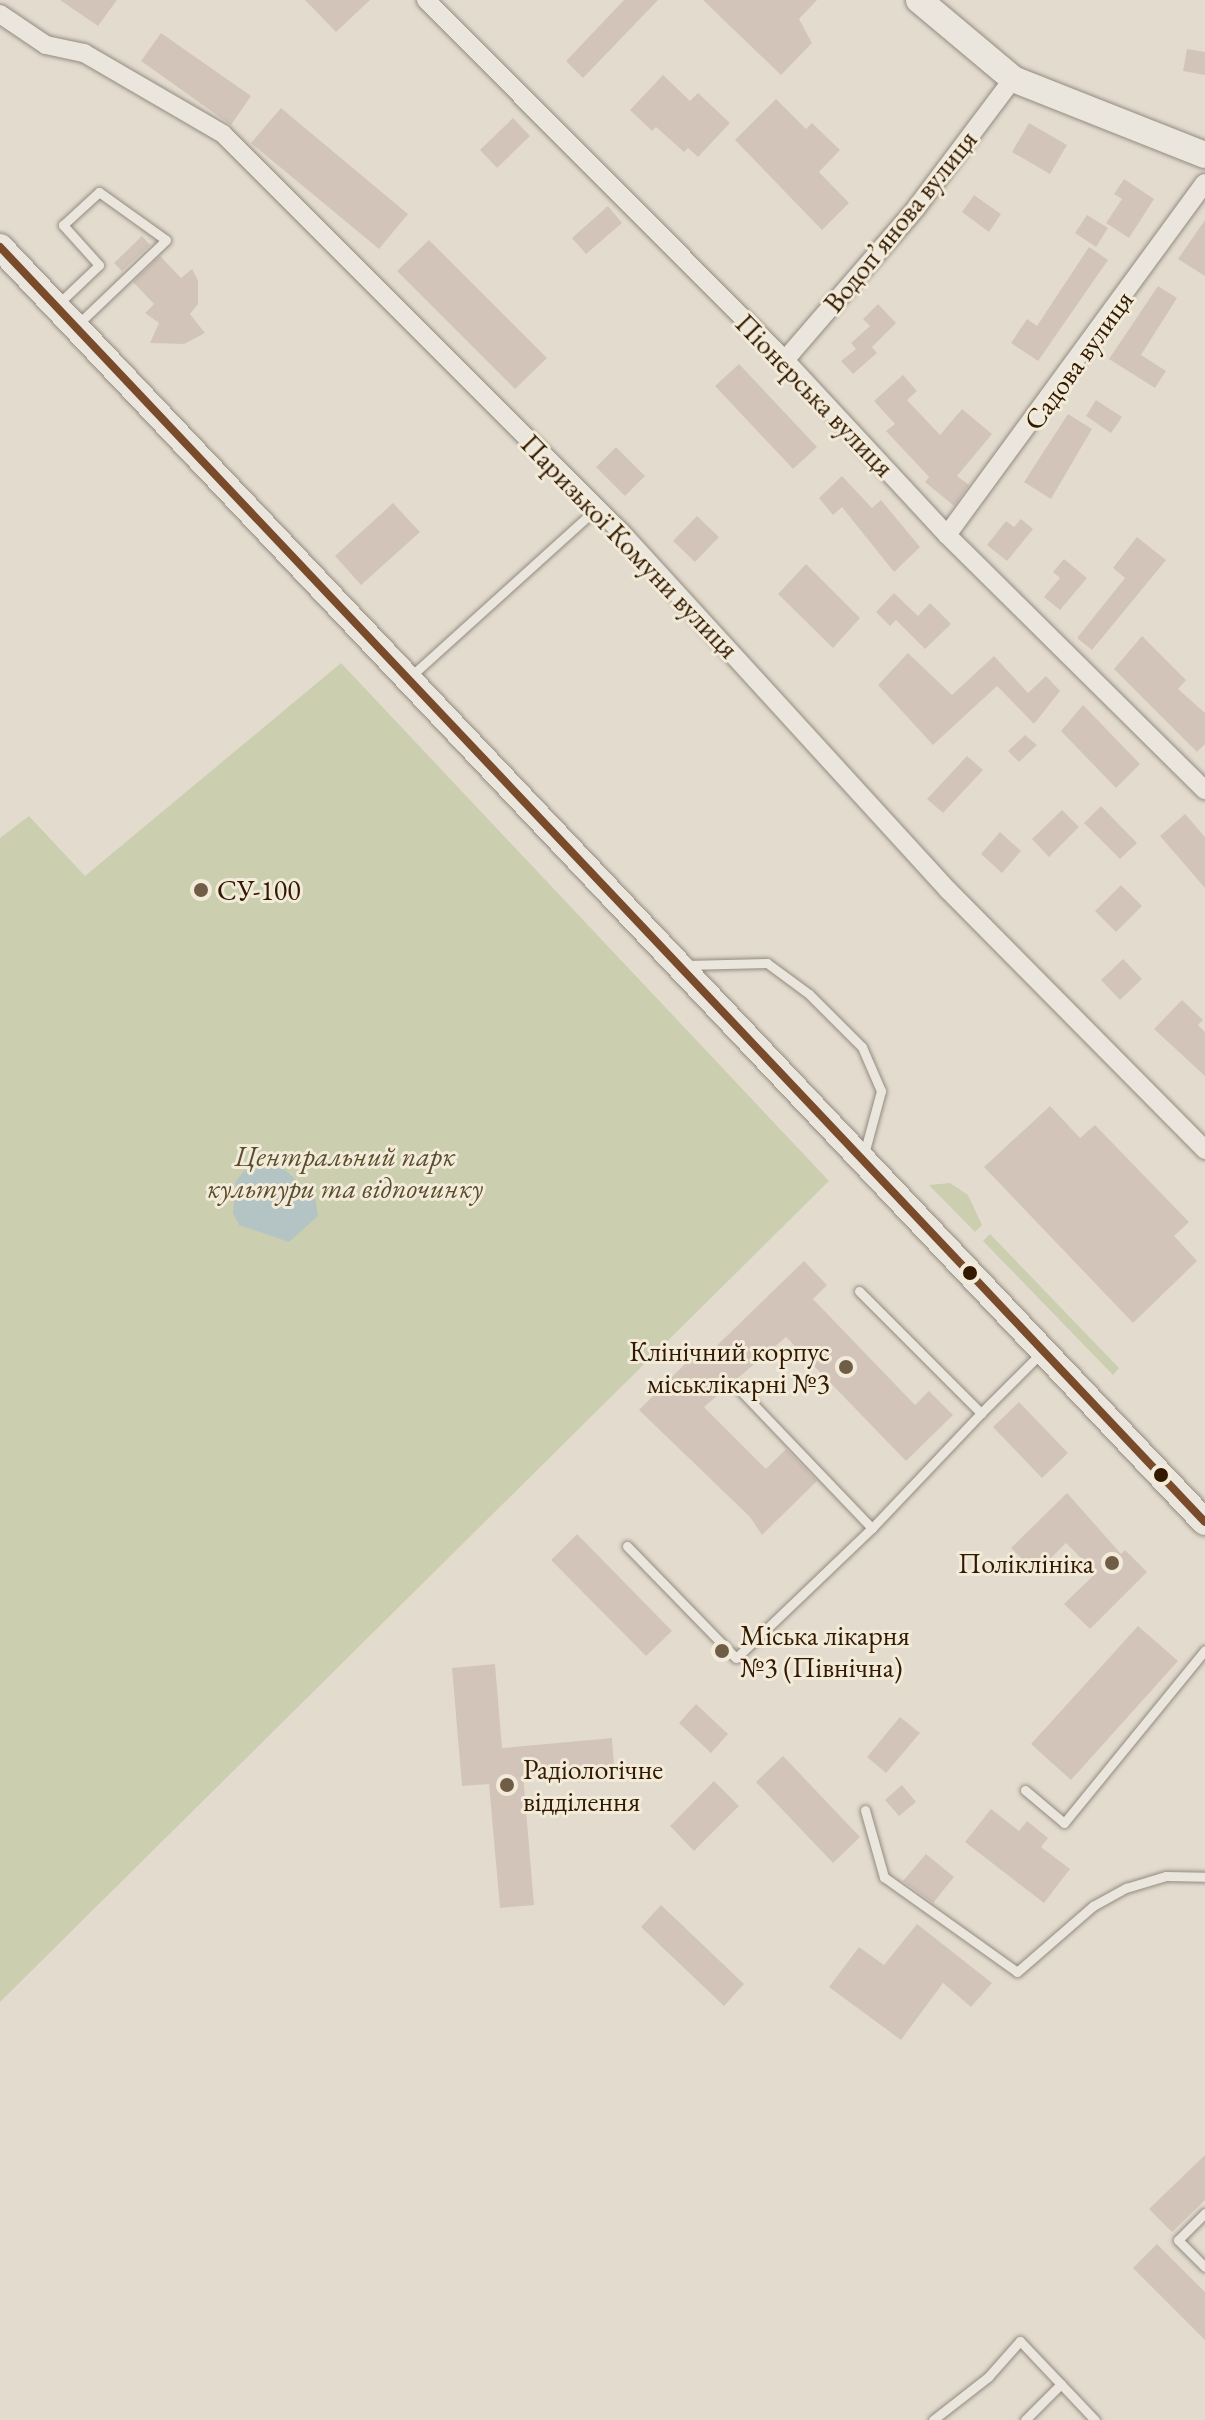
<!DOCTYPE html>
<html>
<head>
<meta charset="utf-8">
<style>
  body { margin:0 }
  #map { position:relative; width:1205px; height:2420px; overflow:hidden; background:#e3dcce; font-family:"EB Garamond",serif }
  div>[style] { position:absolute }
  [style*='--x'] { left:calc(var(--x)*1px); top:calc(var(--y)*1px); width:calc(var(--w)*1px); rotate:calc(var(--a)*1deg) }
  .green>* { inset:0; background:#cbceaf }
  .water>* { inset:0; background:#b4c4c5 }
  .building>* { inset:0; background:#d3c4ba }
  .roads { filter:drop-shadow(0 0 2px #938b80) drop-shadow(0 0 2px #938b80) }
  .lane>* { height:9px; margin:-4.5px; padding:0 4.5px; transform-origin:4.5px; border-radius:4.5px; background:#eae6de }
  .street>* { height:18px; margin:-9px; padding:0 9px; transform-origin:9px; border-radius:9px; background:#eae6de }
  .secondary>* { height:26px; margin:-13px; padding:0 13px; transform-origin:13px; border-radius:13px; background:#eae6de }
  .bus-1>* { height:8px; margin:-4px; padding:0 4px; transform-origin:4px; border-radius:4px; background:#7a4b2a }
  .dots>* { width:22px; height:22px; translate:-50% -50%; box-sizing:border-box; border:4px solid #f3ebd9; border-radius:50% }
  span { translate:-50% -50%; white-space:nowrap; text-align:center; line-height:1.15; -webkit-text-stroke:6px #f3ebd9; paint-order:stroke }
  .street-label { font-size:28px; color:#321900 }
  .poi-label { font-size:28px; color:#321900 }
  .left { translate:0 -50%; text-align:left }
  .right { translate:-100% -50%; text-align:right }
  .park-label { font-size:28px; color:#5a4c2d; font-style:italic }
</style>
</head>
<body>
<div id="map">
  <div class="green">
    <div style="clip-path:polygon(341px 663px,829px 1181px,0 2002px,0 838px,29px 816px,85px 876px)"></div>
    <div style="clip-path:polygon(950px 1183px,968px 1195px,982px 1225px,975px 1232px,929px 1185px)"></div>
    <div style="clip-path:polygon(990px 1234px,1119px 1368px,1113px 1375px,983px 1241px)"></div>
  </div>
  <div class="water">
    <div style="clip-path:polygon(269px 1163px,285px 1170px,315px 1197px,318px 1216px,289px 1242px,239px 1225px,233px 1213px,236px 1181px,244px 1171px)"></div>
  </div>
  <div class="building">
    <div style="clip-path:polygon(60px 0,117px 0,98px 26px)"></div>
    <div style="clip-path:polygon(305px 0,370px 0,336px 32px)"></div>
    <div style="clip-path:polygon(624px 0,658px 0,583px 78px,566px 61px)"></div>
    <div style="clip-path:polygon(703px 0,817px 0,799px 19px,812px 43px,781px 75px)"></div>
    <div style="clip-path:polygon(161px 33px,251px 96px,231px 125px,141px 61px)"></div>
    <div style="clip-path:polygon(1187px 49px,1205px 52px,1205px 75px,1183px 71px)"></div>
    <div style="clip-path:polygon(663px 75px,690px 101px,698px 93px,730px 123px,698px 157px,688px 148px,684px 152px,656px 127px,652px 131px,630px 110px)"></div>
    <div style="clip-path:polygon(776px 99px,806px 129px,812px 123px,840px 150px,819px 172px,849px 203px,822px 230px,735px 140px)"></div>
    <div style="clip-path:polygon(281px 108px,408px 214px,379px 249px,251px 143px)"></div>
    <div style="clip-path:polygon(513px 118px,530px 136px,497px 168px,480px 150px)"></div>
    <div style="clip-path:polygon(1029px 123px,1067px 145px,1050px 174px,1012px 152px)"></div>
    <div style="clip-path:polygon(1124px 179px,1154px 199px,1129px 238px,1106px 223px,1122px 199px,1114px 194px)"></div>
    <div style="clip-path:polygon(974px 195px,1001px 214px,989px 232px,962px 212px)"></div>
    <div style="clip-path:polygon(608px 206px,622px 223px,586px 254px,572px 238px)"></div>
    <div style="clip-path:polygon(1087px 215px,1108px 228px,1096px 247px,1075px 233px)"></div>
    <div style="clip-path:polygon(1205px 220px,1205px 276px,1178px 259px)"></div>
    <div style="clip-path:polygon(142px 236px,150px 245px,122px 271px,114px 263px)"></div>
    <div style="clip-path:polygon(429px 240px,547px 358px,515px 389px,397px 271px)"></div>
    <div style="clip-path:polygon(1089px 247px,1108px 260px,1038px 361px,1011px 343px,1027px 319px,1037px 326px)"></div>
    <div style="clip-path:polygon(160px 256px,181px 278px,192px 269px,198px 280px,198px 304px,190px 314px,205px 333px,184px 344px,150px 343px,159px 323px,145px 313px,154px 304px,133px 282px)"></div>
    <div style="clip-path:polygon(1158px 286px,1177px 298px,1141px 355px,1166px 371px,1155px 388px,1109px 359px)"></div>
    <div style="clip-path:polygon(878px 304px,896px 323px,872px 347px,877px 353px,853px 374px,841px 361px,856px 349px,851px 343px,870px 326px,863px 319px)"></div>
    <div style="clip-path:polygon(739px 364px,817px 447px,793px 469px,715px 386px)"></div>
    <div style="clip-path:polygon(903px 375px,917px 391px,907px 400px,940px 435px,962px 409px,992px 434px,957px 476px,969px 485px,954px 506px,925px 482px,929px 477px,886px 431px,895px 424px,874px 401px)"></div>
    <div style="clip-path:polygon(1096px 400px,1122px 417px,1111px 433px,1086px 416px)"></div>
    <div style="clip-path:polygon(1068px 414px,1092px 429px,1051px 499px,1024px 482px)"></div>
    <div style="clip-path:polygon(616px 447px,645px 476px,625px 496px,596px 467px)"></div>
    <div style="clip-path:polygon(842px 476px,872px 508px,881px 500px,920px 547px,894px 572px,842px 507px,833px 515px,819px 498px)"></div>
    <div style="clip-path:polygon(393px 503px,420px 532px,361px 585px,335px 556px)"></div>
    <div style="clip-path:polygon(697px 516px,719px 537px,695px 562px,673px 541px)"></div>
    <div style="clip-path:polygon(1021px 519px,1033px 529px,1007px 561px,987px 545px,1006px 521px,1014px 527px)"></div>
    <div style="clip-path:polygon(1137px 537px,1166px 560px,1092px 650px,1077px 638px,1125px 578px,1113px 568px)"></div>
    <div style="clip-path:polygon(1064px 559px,1087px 578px,1060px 610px,1044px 597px,1060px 578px,1053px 572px)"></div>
    <div style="clip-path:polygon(806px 564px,860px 618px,833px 648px,778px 594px)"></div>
    <div style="clip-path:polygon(894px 593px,918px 616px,930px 603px,951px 624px,925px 649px,896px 620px,890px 626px,876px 612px)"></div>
    <div style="clip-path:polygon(1142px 636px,1186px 680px,1178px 689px,1205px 713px,1205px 744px,1197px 752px,1114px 669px)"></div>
    <div style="clip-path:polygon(908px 653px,952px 695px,994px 656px,1028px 693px,1046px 676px,1060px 691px,1034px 724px,997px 686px,933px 745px,878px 685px)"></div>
    <div style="clip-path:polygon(1083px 705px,1140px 764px,1116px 788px,1061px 731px)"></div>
    <div style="clip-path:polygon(1025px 735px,1037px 745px,1019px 762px,1008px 751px)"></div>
    <div style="clip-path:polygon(967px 756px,983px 770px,943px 813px,927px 799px)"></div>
    <div style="clip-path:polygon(1101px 806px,1137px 843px,1120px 859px,1084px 823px)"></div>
    <div style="clip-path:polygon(1062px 810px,1079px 827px,1049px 857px,1032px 839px)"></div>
    <div style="clip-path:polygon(1185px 814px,1205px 837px,1205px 888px,1160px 836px)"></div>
    <div style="clip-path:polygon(1000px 832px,1021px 851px,1002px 873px,981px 854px)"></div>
    <div style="clip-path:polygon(1121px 885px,1142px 906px,1116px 932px,1095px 911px)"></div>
    <div style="clip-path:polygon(1123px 959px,1142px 979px,1120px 1000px,1101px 980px)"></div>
    <div style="clip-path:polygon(1182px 1000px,1203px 1020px,1198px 1025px,1205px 1032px,1205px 1076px,1154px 1029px)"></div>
    <div style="clip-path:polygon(1050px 1106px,1080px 1138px,1095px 1125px,1189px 1222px,1174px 1236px,1197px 1261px,1133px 1323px,984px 1167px)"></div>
    <div style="clip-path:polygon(804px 1261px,827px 1285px,813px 1299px,915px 1405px,929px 1391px,953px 1415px,906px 1461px,786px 1337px,704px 1407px,766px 1469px,786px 1449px,817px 1481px,762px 1535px,750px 1517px,639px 1410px,694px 1355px,700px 1362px)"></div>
    <div style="clip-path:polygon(1019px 1402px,1068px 1453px,1042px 1478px,993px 1427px)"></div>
    <div style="clip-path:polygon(1067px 1493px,1121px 1554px,1125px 1550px,1147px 1572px,1090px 1629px,1064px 1604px,1096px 1573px,1066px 1543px,1036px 1573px,1011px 1548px)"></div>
    <div style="clip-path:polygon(577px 1534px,672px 1631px,646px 1656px,551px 1560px)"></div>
    <div style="clip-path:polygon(1138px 1626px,1178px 1661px,1071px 1780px,1031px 1744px)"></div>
    <div style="clip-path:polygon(495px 1664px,502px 1748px,612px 1738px,614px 1766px,523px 1774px,534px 1905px,500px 1908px,489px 1784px,462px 1786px,452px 1668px)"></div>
    <div style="clip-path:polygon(696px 1704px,728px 1734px,711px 1753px,679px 1723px)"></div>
    <div style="clip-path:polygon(900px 1717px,920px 1733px,886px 1773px,867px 1757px)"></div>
    <div style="clip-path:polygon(783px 1756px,860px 1837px,833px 1863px,756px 1782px)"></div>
    <div style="clip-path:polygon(714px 1781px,739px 1806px,694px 1851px,670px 1826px)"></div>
    <div style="clip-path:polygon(902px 1785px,916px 1802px,899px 1816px,885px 1800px)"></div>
    <div style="clip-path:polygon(991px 1809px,1019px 1831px,1027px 1821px,1048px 1838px,1041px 1847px,1070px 1869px,1044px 1903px,965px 1842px)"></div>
    <div style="clip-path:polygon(926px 1854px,954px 1877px,933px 1903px,903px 1881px)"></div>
    <div style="clip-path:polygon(661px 1905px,744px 1984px,724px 2006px,641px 1927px)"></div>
    <div style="clip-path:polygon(917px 1924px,992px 1983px,971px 2007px,943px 1983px,901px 2040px,829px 1987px,859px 1947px,884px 1965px)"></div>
    <div style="clip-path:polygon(1205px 2155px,1205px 2200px,1172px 2232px,1149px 2209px)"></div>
    <div style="clip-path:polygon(1157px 2244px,1205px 2292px,1205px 2340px,1133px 2268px)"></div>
  </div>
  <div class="roads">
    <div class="lane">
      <div style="--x:57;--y:305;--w:58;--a:-43.6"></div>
      <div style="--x:99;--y:265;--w:54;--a:-132"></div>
      <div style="--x:63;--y:225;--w:49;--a:-42.5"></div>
      <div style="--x:99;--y:192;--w:82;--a:35.6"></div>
      <div style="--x:166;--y:240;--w:122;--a:136.3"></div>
      <div style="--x:410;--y:677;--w:252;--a:-42.1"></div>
      <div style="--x:686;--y:965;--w:81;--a:-1.4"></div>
      <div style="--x:767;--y:963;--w:52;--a:36.4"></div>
      <div style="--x:809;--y:994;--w:75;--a:45"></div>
      <div style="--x:862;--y:1047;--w:48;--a:66.6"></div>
      <div style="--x:881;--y:1091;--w:65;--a:105.1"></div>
      <div style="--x:859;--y:1291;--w:173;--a:45"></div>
      <div style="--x:981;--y:1413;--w:85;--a:-45"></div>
      <div style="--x:738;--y:1388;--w:194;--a:46.3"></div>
      <div style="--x:872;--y:1528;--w:158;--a:-46.5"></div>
      <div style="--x:627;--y:1546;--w:156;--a:45.8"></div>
      <div style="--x:736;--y:1658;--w:188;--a:-43.7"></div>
      <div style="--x:1025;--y:1790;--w:51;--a:40.2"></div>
      <div style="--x:1064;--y:1823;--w:223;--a:-50.8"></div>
      <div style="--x:865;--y:1810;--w:70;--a:74.2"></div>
      <div style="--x:884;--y:1877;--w:163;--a:35.5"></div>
      <div style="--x:1017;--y:1972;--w:101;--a:-41"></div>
      <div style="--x:1093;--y:1906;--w:38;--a:-29"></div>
      <div style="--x:1126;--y:1888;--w:42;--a:-16.7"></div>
      <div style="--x:1166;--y:1876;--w:39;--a:1"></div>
      <div style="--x:1205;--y:2213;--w:38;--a:135"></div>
      <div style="--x:1178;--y:2240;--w:38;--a:45"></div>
      <div style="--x:933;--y:2420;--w:70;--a:-38"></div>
      <div style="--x:988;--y:2377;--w:48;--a:-48.4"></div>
      <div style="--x:1020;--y:2341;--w:109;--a:46.5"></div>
      <div style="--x:1025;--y:2420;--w:51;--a:-45"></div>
    </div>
    <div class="street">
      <div style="--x:426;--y:0;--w:508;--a:45.08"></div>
      <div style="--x:785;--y:360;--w:238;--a:47.2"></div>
      <div style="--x:947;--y:535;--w:363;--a:44.7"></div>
      <div style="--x:0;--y:14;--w:55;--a:34"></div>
      <div style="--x:46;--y:45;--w:39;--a:12"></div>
      <div style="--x:84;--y:53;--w:161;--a:30.2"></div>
      <div style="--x:223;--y:134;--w:563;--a:45"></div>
      <div style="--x:621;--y:532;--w:485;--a:47.6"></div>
      <div style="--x:948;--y:890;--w:366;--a:45.3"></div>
      <div style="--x:785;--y:360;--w:201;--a:-49.2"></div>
      <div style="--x:916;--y:208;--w:161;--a:-53.1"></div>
      <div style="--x:947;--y:535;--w:436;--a:-53.8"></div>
    </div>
    <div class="secondary">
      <div style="--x:919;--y:0;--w:123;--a:40"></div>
      <div style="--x:1013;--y:79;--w:206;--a:21.6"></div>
      <div style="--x:0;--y:247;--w:1754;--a:46.62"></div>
    </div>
  </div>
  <div class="bus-1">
    <div style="--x:0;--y:247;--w:1754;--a:46.62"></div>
  </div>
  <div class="dots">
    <div style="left:201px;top:890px;background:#705d48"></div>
    <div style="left:970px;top:1273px;background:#321900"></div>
    <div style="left:846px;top:1367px;background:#705d48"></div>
    <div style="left:1161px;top:1475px;background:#321900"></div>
    <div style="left:1112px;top:1563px;background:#705d48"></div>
    <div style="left:722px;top:1651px;background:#705d48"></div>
    <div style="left:507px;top:1785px;background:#705d48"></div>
  </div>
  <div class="street-label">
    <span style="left:900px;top:221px;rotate:-51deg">Водоп’янова вулиця</span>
    <span style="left:1078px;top:360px;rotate:-54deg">Садова вулиця</span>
    <span style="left:815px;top:395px;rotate:46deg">Піонерська вулиця</span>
    <span style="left:630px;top:546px;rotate:46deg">Паризької Комуни вулиця</span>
  </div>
  <div class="poi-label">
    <span class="left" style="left:217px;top:890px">СУ-100</span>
    <span class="right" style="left:830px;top:1367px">Клінічний корпус<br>міськлікарні №3</span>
    <span class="right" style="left:1094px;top:1563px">Поліклініка</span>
    <span class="left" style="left:740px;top:1651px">Міська лікарня<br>№3 (Північна)</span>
    <span class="left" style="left:523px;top:1785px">Радіологічне<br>відділення</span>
  </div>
  <div class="park-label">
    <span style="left:345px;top:1172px">Центральний парк<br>культури та відпочинку</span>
  </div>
</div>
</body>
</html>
